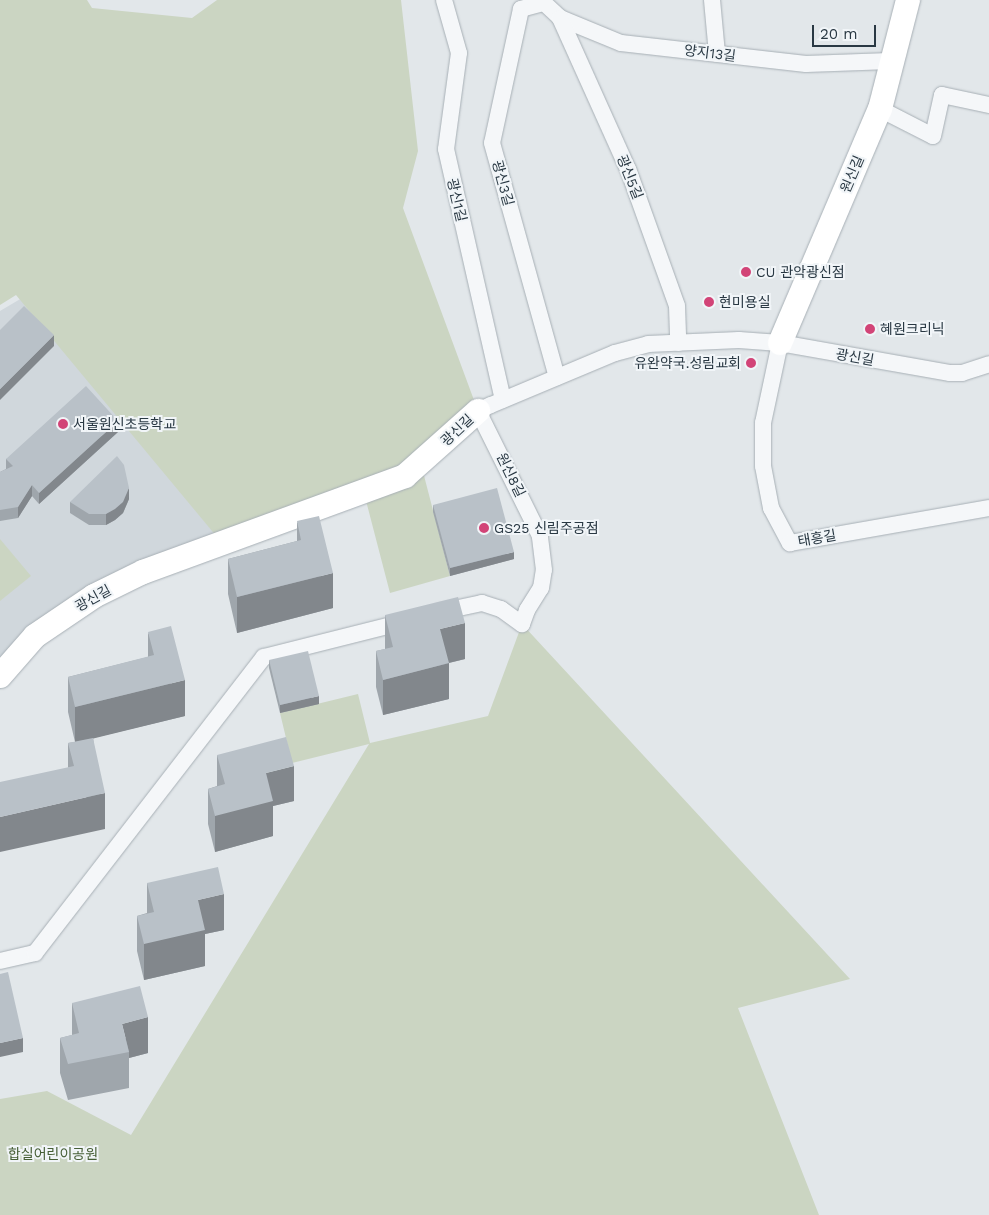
<!DOCTYPE html>
<html>
<head>
<meta charset="utf-8">
<style>
  body { margin:0 }
  #map { position:relative; width:989px; height:1215px; overflow:hidden; background:#e2e7ea; font-family:"Work Sans","Noto Sans KR",sans-serif }
  div>[style] { position:absolute }
  [style*='--x'] { left:calc(var(--x)*1px); top:calc(var(--y)*1px); width:calc(var(--w)*1px); rotate:calc(var(--a)*1deg) }
  .built>* { inset:0; background:#d0d7dc }
  .green>* { inset:0; background:#cbd5c2 }
  .roads { filter:drop-shadow(0 0 1px #a7afb5) drop-shadow(0 0 1px #a7afb5) }
  .street>* { height:16px; margin:-8px; padding:0 8px; transform-origin:8px; border-radius:8px; background:#f5f7f9 }
  .secondary>* { height:24px; margin:-12px; padding:0 12px; transform-origin:12px; border-radius:12px; background:#fff }
  .wall>* { inset:0; background:#9fa6ac }
  .shaded-wall>* { inset:0; background:#82878c }
  .building>* { inset:0; background:#b9c1c8 }
  .dots>* { width:14px; height:14px; translate:-50% -50%; box-sizing:border-box; border:2px solid #f1f5f8; border-radius:50% }
  span { translate:-50% -50%; white-space:nowrap; text-align:center; line-height:1.15; -webkit-text-stroke:4px #f1f5f8; paint-order:stroke }
  .street-label { font-size:14px; color:#293843 }
  .poi-label { font-size:14px; color:#293843 }
  .left { translate:0 -50%; text-align:left }
  .right { translate:-100% -50%; text-align:right }
  .park-label { font-size:14px; color:#465f36 }
  .scale { position:absolute; left:812px; top:25px; width:64px; height:22px; box-sizing:border-box; border:2px solid #293843; border-top:0; padding-left:6px; font-size:15px; line-height:18px; white-space:nowrap; color:#293843; -webkit-text-stroke:4px #f1f5f8; paint-order:stroke }
</style>
</head>
<body>
<div id="map">
  <div class="built">
    <div style="clip-path:polygon(22px 298px,217px 536px,107px 586px,4px 680px,0 690px,0 311px)"></div>
  </div>
  <div class="green">
    <div style="clip-path:polygon(0 0,87px 0,92px 8px,192px 18px,217px 0,401px 0,418px 151px,403px 208px,478px 411px,421px 464px,450px 576px,390px 593px,364px 493px,222px 543px,16px 295px,0 305px)"></div>
    <div style="clip-path:polygon(0 539px,31px 576px,0 601px)"></div>
    <div style="clip-path:polygon(522px 624px,850px 979px,738px 1008px,819px 1215px,0 1215px,0 1099px,47px 1091px,131px 1135px,369px 744px,292px 763px,280px 713px,358px 694px,370px 743px,488px 716px)"></div>
  </div>
  <div class="roads">
    <div class="street">
      <div style="--x:444;--y:0;--w:55;--a:74.2"></div>
      <div style="--x:459;--y:53;--w:97;--a:97.7"></div>
      <div style="--x:446;--y:149;--w:257;--a:77.2"></div>
      <div style="--x:541;--y:0;--w:26;--a:43"></div>
      <div style="--x:560;--y:18;--w:66;--a:22.3"></div>
      <div style="--x:621;--y:43;--w:186;--a:6.5"></div>
      <div style="--x:806;--y:64;--w:84;--a:-2"></div>
      <div style="--x:712;--y:0;--w:54;--a:84.7"></div>
      <div style="--x:543;--y:3;--w:23;--a:165"></div>
      <div style="--x:521;--y:9;--w:137;--a:102.2"></div>
      <div style="--x:492;--y:143;--w:243;--a:74.5"></div>
      <div style="--x:560;--y:18;--w:166;--a:65.8"></div>
      <div style="--x:628;--y:169;--w:145;--a:70.3"></div>
      <div style="--x:677;--y:306;--w:37;--a:88"></div>
      <div style="--x:880;--y:109;--w:59;--a:27"></div>
      <div style="--x:933;--y:136;--w:42;--a:-77.6"></div>
      <div style="--x:942;--y:95;--w:48;--a:12"></div>
      <div style="--x:780;--y:343;--w:82;--a:102"></div>
      <div style="--x:763;--y:423;--w:43;--a:90"></div>
      <div style="--x:763;--y:466;--w:43;--a:79.2"></div>
      <div style="--x:771;--y:508;--w:40;--a:62"></div>
      <div style="--x:790;--y:543;--w:202;--a:-10"></div>
      <div style="--x:440;--y:612;--w:43;--a:-12.1"></div>
      <div style="--x:482;--y:603;--w:20;--a:18"></div>
      <div style="--x:501;--y:609;--w:26;--a:36"></div>
      <div style="--x:522;--y:624;--w:15;--a:-70"></div>
      <div style="--x:527;--y:610;--w:26;--a:-58"></div>
      <div style="--x:541;--y:588;--w:18;--a:-81"></div>
      <div style="--x:544;--y:570;--w:34;--a:-97"></div>
      <div style="--x:540;--y:536;--w:140;--a:-116.4"></div>
      <div style="--x:478;--y:411;--w:14;--a:-25"></div>
      <div style="--x:491;--y:405;--w:134;--a:-22.8"></div>
      <div style="--x:615;--y:353;--w:34;--a:-15"></div>
      <div style="--x:648;--y:344;--w:91;--a:-2.5"></div>
      <div style="--x:739;--y:340;--w:41;--a:4.2"></div>
      <div style="--x:780;--y:343;--w:173;--a:10"></div>
      <div style="--x:950;--y:373;--w:12;--a:0"></div>
      <div style="--x:962;--y:373;--w:28;--a:-18"></div>
      <div style="--x:0;--y:961;--w:36;--a:-13"></div>
      <div style="--x:35;--y:953;--w:374;--a:-52.3"></div>
      <div style="--x:264;--y:657;--w:147;--a:-14.1"></div>
    </div>
    <div class="secondary">
      <div style="--x:780;--y:343;--w:254;--a:-66.9"></div>
      <div style="--x:880;--y:109;--w:113;--a:-75.6"></div>
      <div style="--x:0;--y:676;--w:53;--a:-48.8"></div>
      <div style="--x:35;--y:636;--w:71;--a:-34.1"></div>
      <div style="--x:94;--y:596;--w:55;--a:-26.1"></div>
      <div style="--x:143;--y:572;--w:279;--a:-20.1"></div>
      <div style="--x:405;--y:476;--w:98;--a:-41.7"></div>
    </div>
  </div>
  <div class="wall">
    <div style="clip-path:polygon(118px 432px,39px 504px,32px 496px,18px 518px,0 521px,0 472px,6px 469px,6px 459px)"></div>
    <div style="clip-path:polygon(129px 499px,123px 513px,115px 520px,106px 525px,89px 525px,70px 513px,70px 502px)"></div>
    <div style="clip-path:polygon(433px 505px,514px 559px,450px 576px,433px 512px)"></div>
    <div style="clip-path:polygon(297px 521px,333px 608px,237px 633px,228px 594px,228px 559px,297px 541px)"></div>
    <div style="clip-path:polygon(385px 615px,465px 659px,449px 663px,449px 699px,383px 715px,376px 687px,376px 651px,385px 649px)"></div>
    <div style="clip-path:polygon(148px 632px,185px 716px,93px 738px,105px 829px,68px 767px,68px 743px,75px 742px,68px 712px,68px 677px,148px 657px)"></div>
    <div style="clip-path:polygon(269px 660px,319px 704px,280px 713px,269px 668px)"></div>
    <div style="clip-path:polygon(217px 755px,294px 801px,273px 806px,273px 836px,215px 852px,208px 824px,208px 789px,217px 786px)"></div>
    <div style="clip-path:polygon(147px 883px,224px 930px,205px 934px,205px 966px,144px 980px,137px 951px,137px 916px,147px 913px)"></div>
    <div style="clip-path:polygon(72px 1003px,148px 1053px,129px 1058px,129px 1088px,68px 1100px,60px 1073px,60px 1038px,72px 1035px)"></div>
  </div>
  <div class="shaded-wall">
    <div style="clip-path:polygon(54px 335px,54px 346px,0 400px,0 389px)"></div>
    <div style="clip-path:polygon(118px 421px,118px 432px,39px 504px,39px 493px)"></div>
    <div style="clip-path:polygon(32px 485px,32px 496px,18px 518px,18px 507px)"></div>
    <div style="clip-path:polygon(129px 488px,129px 499px,123px 513px,115px 520px,106px 525px,106px 514px)"></div>
    <div style="clip-path:polygon(514px 552px,514px 559px,450px 576px,450px 568px)"></div>
    <div style="clip-path:polygon(333px 573px,333px 608px,237px 633px,237px 597px)"></div>
    <div style="clip-path:polygon(465px 623px,465px 659px,440px 665px,440px 629px)"></div>
    <div style="clip-path:polygon(449px 663px,449px 699px,383px 715px,383px 680px)"></div>
    <div style="clip-path:polygon(185px 680px,185px 716px,75px 743px,75px 707px)"></div>
    <div style="clip-path:polygon(319px 696px,319px 704px,280px 713px,280px 705px)"></div>
    <div style="clip-path:polygon(294px 766px,294px 801px,273px 806px,273px 836px,215px 852px,215px 816px,266px 773px)"></div>
    <div style="clip-path:polygon(105px 793px,105px 829px,0 852px,0 817px)"></div>
    <div style="clip-path:polygon(224px 894px,224px 930px,205px 934px,205px 966px,144px 980px,144px 944px,198px 900px)"></div>
    <div style="clip-path:polygon(148px 1017px,148px 1053px,129px 1058px,129px 1052px,122px 1024px)"></div>
    <div style="clip-path:polygon(23px 1038px,23px 1052px,0 1057px,0 1043px)"></div>
  </div>
  <div class="building">
    <div style="clip-path:polygon(24px 306px,54px 335px,0 389px,0 330px)"></div>
    <div style="clip-path:polygon(86px 386px,118px 421px,39px 493px,32px 485px,18px 507px,0 510px,0 472px,13px 466px,6px 459px)"></div>
    <div style="clip-path:polygon(117px 456px,124px 465px,129px 488px,123px 502px,115px 509px,106px 514px,89px 514px,70px 502px)"></div>
    <div style="clip-path:polygon(497px 488px,514px 552px,450px 568px,433px 505px)"></div>
    <div style="clip-path:polygon(319px 516px,333px 573px,237px 597px,228px 559px,301px 540px,297px 521px)"></div>
    <div style="clip-path:polygon(458px 597px,465px 623px,440px 629px,449px 663px,383px 680px,376px 651px,393px 647px,385px 615px)"></div>
    <div style="clip-path:polygon(171px 626px,185px 680px,75px 707px,68px 677px,154px 655px,148px 632px)"></div>
    <div style="clip-path:polygon(308px 651px,319px 696px,280px 705px,269px 660px)"></div>
    <div style="clip-path:polygon(286px 737px,294px 766px,266px 773px,273px 801px,215px 816px,208px 789px,225px 784px,217px 755px)"></div>
    <div style="clip-path:polygon(93px 738px,105px 793px,0 817px,0 782px,74px 766px,68px 743px)"></div>
    <div style="clip-path:polygon(218px 867px,224px 894px,198px 900px,205px 930px,144px 944px,137px 916px,154px 912px,147px 883px)"></div>
    <div style="clip-path:polygon(8px 972px,23px 1038px,0 1043px,0 974px)"></div>
    <div style="clip-path:polygon(140px 986px,148px 1017px,122px 1024px,129px 1052px,68px 1064px,60px 1038px,79px 1033px,72px 1003px)"></div>
  </div>
  <div class="dots">
    <div style="left:746px;top:272px;background:#d24477"></div>
    <div style="left:709px;top:302px;background:#d24477"></div>
    <div style="left:870px;top:329px;background:#d24477"></div>
    <div style="left:751px;top:363px;background:#d24477"></div>
    <div style="left:63px;top:424px;background:#d24477"></div>
    <div style="left:484px;top:528px;background:#d24477"></div>
  </div>
  <div class="street-label">
    <span style="left:710px;top:53px;rotate:7deg">양지13길</span>
    <span style="left:852px;top:174px;rotate:-67deg">원신길</span>
    <span style="left:630px;top:177px;rotate:68deg">광신5길</span>
    <span style="left:503px;top:183px;rotate:75deg">광신3길</span>
    <span style="left:457px;top:200px;rotate:77deg">광신1길</span>
    <span style="left:855px;top:357px;rotate:10deg">광신길</span>
    <span style="left:457px;top:430px;rotate:-43deg">광신길</span>
    <span style="left:511px;top:475px;rotate:64deg">원신8길</span>
    <span style="left:817px;top:538px;rotate:-10deg">태흥길</span>
    <span style="left:93px;top:598px;rotate:-29deg">광신길</span>
  </div>
  <div class="poi-label">
    <span class="left" style="left:756px;top:272px">CU 관악광신점</span>
    <span class="left" style="left:719px;top:302px">현미용실</span>
    <span class="left" style="left:880px;top:329px">혜원크리닉</span>
    <span class="right" style="left:741px;top:363px">유완약국.성림교회</span>
    <span class="left" style="left:73px;top:424px">서울원신초등학교</span>
    <span class="left" style="left:494px;top:528px">GS25 신림주공점</span>
  </div>
  <div class="park-label">
    <span style="left:53px;top:1154px">합실어린이공원</span>
  </div>
  <div class="scale">20 m</div>
</div>
</body>
</html>
